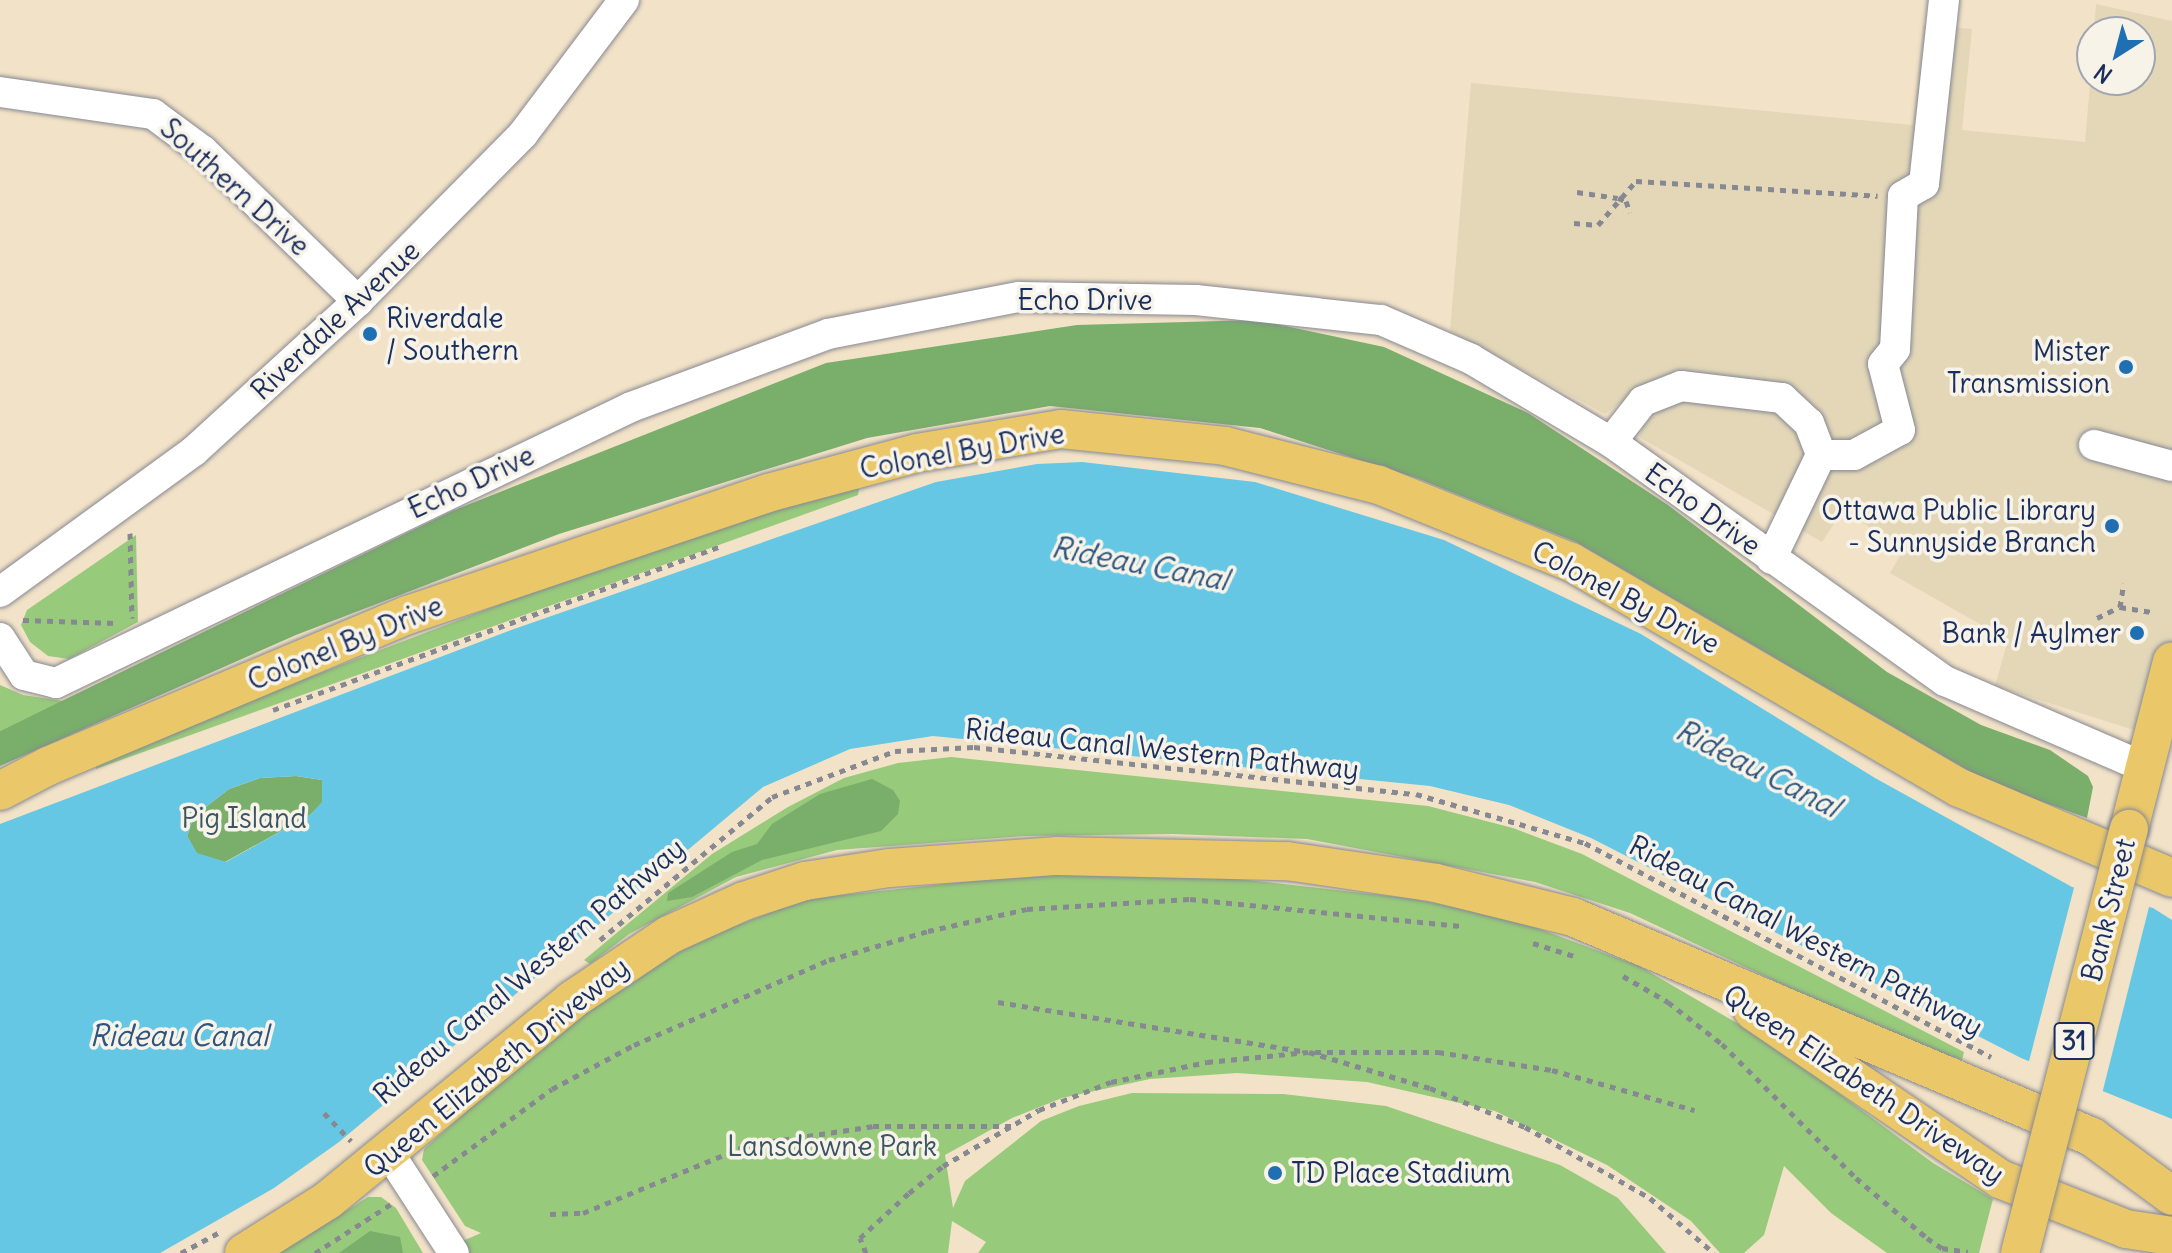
<!DOCTYPE html>
<html>
<head>
<meta charset="utf-8">
<style>
  body { margin:0 }
  #map { position:relative; width:2172px; height:1253px; overflow:hidden; background:#f2e2c7; font-family:Delius,sans-serif }
  div>[style] { position:absolute }
  [style*='--x'] { left:calc(var(--x)*1px); top:calc(var(--y)*1px); width:calc(var(--w)*1px); rotate:calc(var(--a)*1deg) }
  .built>* { inset:0; background:#e3d7b8 }
  .green>* { inset:0; background:#98ca7b }
  .forest>* { inset:0; background:#7aae6b }
  .water>* { inset:0; background:#65c7e3 }
  .pier>* { inset:0; background:#f2e2c7 }
  .path>* { height:5px; margin-top:-2.5px; transform-origin:0; background:repeating-linear-gradient(90deg,#868892 0 6px,transparent 0 12px) }
  .roads { filter:drop-shadow(0 0 2px #868892) drop-shadow(0 0 2px #868892) }
  .minor>* { height:30px; margin:-15px; padding:0 15px; transform-origin:15px; border-radius:15px; background:#fff }
  .major>* { height:38px; margin:-19px; padding:0 19px; transform-origin:19px; border-radius:19px; background:#eac769 }
  .bridges { filter:drop-shadow(0 0 2px #868892) drop-shadow(0 0 2px #868892) }
  .major-bridge>* { height:38px; margin:-19px; padding:0 19px; transform-origin:19px; border-radius:19px; background:#eac769 }
  .dots>* { width:22px; height:22px; translate:-50% -50%; box-sizing:border-box; border:4px solid #f7f3e8; border-radius:50% }
  span { translate:-50% -50%; white-space:nowrap; text-align:center; line-height:1.15; -webkit-text-stroke:7px #f7f3e8; paint-order:stroke }
  .shield-label span { padding:2px 6px; background:#f7f3e8; border:2px solid; border-radius:6px; -webkit-text-stroke-width:0 }
  .shield-label { font-size:26px; color:#1b2f5e; font-weight:700 }
  .street-label { font-size:28px; color:#1b2f5e }
  .poi-label { font-size:28px; color:#1b2f5e }
  .left { translate:0 -50%; text-align:left }
  .right { translate:-100% -50%; text-align:right }
  .park-label { font-size:28px; color:#3a5665 }
  .water-label { font-size:30px; color:#2e557f; font-style:italic }
  .north { position:absolute; left:2076px; top:16px; width:80px; height:80px; box-sizing:border-box; background:#f7f3e8; border:2px solid #9fa5b1; border-radius:50%; rotate:216deg; font-size:22px; font-weight:700; line-height:32px; text-align:center; color:#1b2f5e }
  .north::after { content:''; display:block; margin:auto; width:28px; height:36px; background:#1f6fb2; clip-path:polygon(50% 0,100% 100%,50% 72%,0 100%) }
</style>
</head>
<body>
<div id="map">
  <div class="built">
    <div style="clip-path:polygon(2096px 4px,2172px 21px,2172px 742px,1995px 686px,2008px 640px,1890px 573px,1904px 549px,1843px 510px,1822px 542px,1639px 437px,1646px 418px,1635px 411px,1620px 403px,1605px 414px,1450px 331px,1471px 83px,1913px 125px,1923px 25px,1972px 29px,1962px 130px,2085px 142px,2092px 61px,2092px 80px,2140px 80px,2140px 32px,2094px 32px)"></div>
  </div>
  <div class="green">
    <div style="clip-path:polygon(848px 489px,859px 489px,858px 495px,96px 769px,96px 764px,294px 683px,634px 553px)"></div>
    <div style="clip-path:polygon(136px 535px,138px 622px,69px 659px,48px 656px,30px 642px,21px 625px,27px 610px)"></div>
    <div style="clip-path:polygon(0 685px,23px 695px,63px 701px,0 731px)"></div>
    <div style="clip-path:polygon(951px 757px,1428px 806px,1513px 828px,1582px 854px,1964px 1052px,1962px 1060px,1900px 1040px,1630px 913px,1535px 882px,1307px 839px,1173px 834px,1024px 836px,837px 850px,736px 877px,629px 934px,590px 964px,584px 960px,712px 854px,788px 807px,844px 778px,898px 763px)"></div>
    <div style="clip-path:polygon(1037px 874px,1220px 877px,1416px 899px,1518px 921px,1639px 966px,1771px 1043px,1933px 1163px,1993px 1199px,1979px 1253px,1887px 1253px,1831px 1213px,1784px 1166px,1764px 1235px,1744px 1253px,1720px 1253px,1691px 1221px,1607px 1165px,1495px 1111px,1367px 1082px,1237px 1073px,1150px 1079px,1062px 1098px,1012px 1118px,945px 1155px,953px 1208px,965px 1181px,1041px 1121px,1079px 1106px,1132px 1093px,1283px 1094px,1386px 1106px,1560px 1165px,1618px 1198px,1666px 1253px,978px 1253px,986px 1242px,952px 1221px,948px 1253px,435px 1253px,481px 1233px,465px 1226px,422px 1160px,424px 1149px,568px 1022px,661px 961px,719px 932px,806px 899px)"></div>
    <div style="clip-path:polygon(368px 1197px,381px 1197px,396px 1208px,423px 1253px,279px 1253px)"></div>
  </div>
  <div class="forest">
    <div style="clip-path:polygon(1257px 320px,1384px 347px,1528px 413px,1668px 505px,1887px 672px,1981px 725px,2050px 750px,2088px 776px,2093px 787px,2087px 818px,1988px 782px,1576px 542px,1419px 479px,1260px 428px,1050px 406px,867px 438px,559px 534px,296px 635px,0 766px,0 731px,452px 511px,826px 363px,1077px 325px)"></div>
    <div style="clip-path:polygon(296px 776px,322px 780px,322px 803px,310px 815px,225px 862px,197px 854px,187px 836px,194px 816px,229px 789px,260px 778px)"></div>
    <div style="clip-path:polygon(872px 779px,893px 790px,900px 801px,898px 814px,881px 831px,762px 860px,692px 897px,667px 901px,668px 893px,732px 852px,757px 844px,772px 824px,820px 794px)"></div>
    <div style="clip-path:polygon(370px 1231px,400px 1237px,403px 1253px,339px 1253px)"></div>
  </div>
  <div class="water">
    <div style="clip-path:polygon(evenodd,1082px 462px,1255px 482px,1444px 540px,1641px 634px,1875px 778px,2072px 887px,2153px 908px,2172px 920px,2172px 1119px,2021px 1058px,1591px 838px,1509px 805px,1430px 786px,933px 736px,850px 749px,763px 787px,339px 1142px,274px 1188px,160px 1253px,0 1253px,0 824px,514px 629px,936px 482px,1037px 464px,1082px 462px,296px 776px,322px 780px,322px 802px,310px 815px,226px 862px,197px 853px,187px 836px,194px 816px,229px 789px,260px 778px,296px 776px)"></div>
  </div>
  <div class="pier">
    <div style="clip-path:polygon(2075px 884px,2150px 903px,2102px 1094px,2028px 1065px)"></div>
  </div>
  <div class="path">
    <div style="--x:1577;--y:192;--w:41;--a:8.3"></div>
    <div style="--x:1618;--y:198;--w:9;--a:21"></div>
    <div style="--x:1626;--y:201;--w:12;--a:70"></div>
    <div style="--x:1574;--y:223;--w:24;--a:5"></div>
    <div style="--x:1598;--y:225;--w:58;--a:-49.2"></div>
    <div style="--x:1636;--y:181;--w:242;--a:3.5"></div>
    <div style="--x:130;--y:533;--w:85;--a:88.7"></div>
    <div style="--x:2120;--y:607;--w:24;--a:-81"></div>
    <div style="--x:2097;--y:618;--w:25;--a:-26"></div>
    <div style="--x:2120;--y:607;--w:32;--a:9"></div>
    <div style="--x:23;--y:620;--w:93;--a:1.8"></div>
    <div style="--x:273;--y:710;--w:478;--a:-20.1"></div>
    <div style="--x:600;--y:940;--w:224;--a:-39.7"></div>
    <div style="--x:772;--y:797;--w:131;--a:-20.5"></div>
    <div style="--x:895;--y:751;--w:79;--a:-2.9"></div>
    <div style="--x:974;--y:747;--w:444;--a:6.1"></div>
    <div style="--x:1416;--y:794;--w:176;--a:16.2"></div>
    <div style="--x:1585;--y:843;--w:459;--a:27.8"></div>
    <div style="--x:1533;--y:943;--w:46;--a:17.7"></div>
    <div style="--x:1623;--y:976;--w:52;--a:30"></div>
    <div style="--x:1668;--y:1002;--w:68;--a:37.9"></div>
    <div style="--x:1722;--y:1044;--w:190;--a:45"></div>
    <div style="--x:1856;--y:1178;--w:93;--a:40.2"></div>
    <div style="--x:1927;--y:1238;--w:18;--a:34"></div>
    <div style="--x:1942;--y:1248;--w:26;--a:9"></div>
    <div style="--x:998;--y:1002;--w:307;--a:9.2"></div>
    <div style="--x:1315;--y:1052;--w:123;--a:0"></div>
    <div style="--x:1438;--y:1052;--w:115;--a:9"></div>
    <div style="--x:1552;--y:1070;--w:148;--a:15.7"></div>
    <div style="--x:324;--y:1113;--w:39;--a:46"></div>
    <div style="--x:433;--y:1176;--w:147;--a:-36.2"></div>
    <div style="--x:552;--y:1089;--w:93;--a:-28.2"></div>
    <div style="--x:634;--y:1045;--w:213;--a:-23.6"></div>
    <div style="--x:829;--y:960;--w:103;--a:-16.3"></div>
    <div style="--x:928;--y:931;--w:101;--a:-12.5"></div>
    <div style="--x:1027;--y:909;--w:163;--a:-3.5"></div>
    <div style="--x:1190;--y:899;--w:272;--a:5.7"></div>
    <div style="--x:550;--y:1214;--w:33;--a:-2"></div>
    <div style="--x:583;--y:1213;--w:178;--a:-22.4"></div>
    <div style="--x:748;--y:1145;--w:126;--a:-8.6"></div>
    <div style="--x:873;--y:1126;--w:139;--a:0"></div>
    <div style="--x:181;--y:1253;--w:42;--a:-28.4"></div>
    <div style="--x:315;--y:1253;--w:90;--a:-32.8"></div>
    <div style="--x:866;--y:1253;--w:16;--a:-112"></div>
    <div style="--x:860;--y:1238;--w:67;--a:-42.6"></div>
    <div style="--x:909;--y:1193;--w:43;--a:-38.5"></div>
    <div style="--x:943;--y:1166;--w:111;--a:-30.3"></div>
    <div style="--x:1039;--y:1110;--w:77;--a:-21.3"></div>
    <div style="--x:1111;--y:1082;--w:98;--a:-11.8"></div>
    <div style="--x:1207;--y:1062;--w:102;--a:-5.6"></div>
    <div style="--x:1309;--y:1052;--w:126;--a:16.6"></div>
    <div style="--x:1430;--y:1088;--w:103;--a:22.3"></div>
    <div style="--x:1525;--y:1127;--w:144;--a:29.6"></div>
    <div style="--x:1650;--y:1198;--w:84;--a:40.7"></div>
  </div>
  <div class="roads">
    <div class="minor">
      <div style="--x:0;--y:92;--w:155;--a:8.2"></div>
      <div style="--x:153;--y:114;--w:62;--a:36.5"></div>
      <div style="--x:203;--y:151;--w:216;--a:44.1"></div>
      <div style="--x:1611;--y:442;--w:52;--a:-52"></div>
      <div style="--x:1643;--y:401;--w:41;--a:-21.5"></div>
      <div style="--x:1681;--y:386;--w:102;--a:6.8"></div>
      <div style="--x:1782;--y:398;--w:37;--a:43"></div>
      <div style="--x:1809;--y:423;--w:34;--a:69"></div>
      <div style="--x:1821;--y:455;--w:115;--a:115.7"></div>
      <div style="--x:2094;--y:445;--w:81;--a:15.1"></div>
      <div style="--x:1821;--y:455;--w:33;--a:0"></div>
      <div style="--x:1854;--y:455;--w:52;--a:-28.5"></div>
      <div style="--x:1900;--y:430;--w:68;--a:-104.4"></div>
      <div style="--x:1883;--y:364;--w:19;--a:-51"></div>
      <div style="--x:1895;--y:349;--w:153;--a:-87"></div>
      <div style="--x:1903;--y:196;--w:24;--a:-30"></div>
      <div style="--x:1924;--y:184;--w:185;--a:-83.8"></div>
      <div style="--x:0;--y:592;--w:240;--a:-36"></div>
      <div style="--x:194;--y:451;--w:222;--a:-42.4"></div>
      <div style="--x:358;--y:301;--w:235;--a:-45.3"></div>
      <div style="--x:523;--y:134;--w:168;--a:-53"></div>
      <div style="--x:0;--y:638;--w:44;--a:57"></div>
      <div style="--x:24;--y:675;--w:33;--a:14"></div>
      <div style="--x:56;--y:683;--w:638;--a:-25.64"></div>
      <div style="--x:631;--y:407;--w:210;--a:-20.3"></div>
      <div style="--x:828;--y:334;--w:195;--a:-11"></div>
      <div style="--x:1019;--y:297;--w:177;--a:1"></div>
      <div style="--x:1196;--y:300;--w:186;--a:6.2"></div>
      <div style="--x:1381;--y:320;--w:98;--a:23.4"></div>
      <div style="--x:1471;--y:359;--w:163;--a:30.7"></div>
      <div style="--x:1611;--y:442;--w:411;--a:35.6"></div>
      <div style="--x:1945;--y:681;--w:217;--a:23.4"></div>
      <div style="--x:389;--y:1153;--w:119;--a:57"></div>
    </div>
    <div class="major">
      <div style="--x:0;--y:791;--w:54;--a:-27.5"></div>
      <div style="--x:48;--y:766;--w:390;--a:-22.8"></div>
      <div style="--x:408;--y:615;--w:380;--a:-18.7"></div>
      <div style="--x:768;--y:493;--w:154;--a:-15"></div>
      <div style="--x:917;--y:453;--w:146;--a:-9.5"></div>
      <div style="--x:1061;--y:429;--w:165;--a:5.9"></div>
      <div style="--x:1225;--y:446;--w:159;--a:14.2"></div>
      <div style="--x:1379;--y:485;--w:207;--a:21.9"></div>
      <div style="--x:1571;--y:562;--w:450;--a:30.2"></div>
      <div style="--x:1960;--y:788;--w:230;--a:23"></div>
      <div style="--x:2129;--y:829;--w:173;--a:-75.6"></div>
      <div style="--x:1753;--y:1011;--w:299;--a:34.2"></div>
      <div style="--x:2000;--y:1179;--w:136;--a:21.6"></div>
      <div style="--x:2126;--y:1229;--w:47;--a:8.7"></div>
      <div style="--x:244;--y:1253;--w:99;--a:-32.2"></div>
      <div style="--x:328;--y:1200;--w:315;--a:-39.3"></div>
      <div style="--x:572;--y:1000;--w:117;--a:-33.8"></div>
      <div style="--x:669;--y:935;--w:82;--a:-24.4"></div>
      <div style="--x:744;--y:901;--w:64;--a:-18.2"></div>
      <div style="--x:805;--y:881;--w:85;--a:-8.8"></div>
      <div style="--x:889;--y:868;--w:169;--a:-4.1"></div>
      <div style="--x:1058;--y:856;--w:229;--a:1.3"></div>
      <div style="--x:1287;--y:861;--w:151;--a:8.4"></div>
      <div style="--x:1436;--y:883;--w:141;--a:13.9"></div>
      <div style="--x:1573;--y:917;--w:564;--a:22.97"></div>
      <div style="--x:2092;--y:1137;--w:99;--a:36.4"></div>
    </div>
  </div>
  <div class="bridges">
    <div class="major-bridge">
      <div style="--x:2020;--y:1253;--w:438;--a:-75.6"></div>
    </div>
  </div>
  <div class="dots">
    <div style="left:370px;top:334px;background:#1f6fb2"></div>
    <div style="left:2126px;top:367px;background:#1f6fb2"></div>
    <div style="left:2112px;top:526px;background:#1f6fb2"></div>
    <div style="left:2137px;top:633px;background:#1f6fb2"></div>
    <div style="left:1275px;top:1173px;background:#1f6fb2"></div>
  </div>
  <div class="shield-label">
    <span style="left:2074px;top:1041px">31</span>
  </div>
  <div class="street-label">
    <span style="left:235px;top:187px;rotate:42deg">Southern Drive</span>
    <span style="left:1085px;top:300px">Echo Drive</span>
    <span style="left:335px;top:320px;rotate:-43deg">Riverdale Avenue</span>
    <span style="left:962px;top:451px;rotate:-10deg">Colonel By Drive</span>
    <span style="left:471px;top:482px;rotate:-25deg">Echo Drive</span>
    <span style="left:1703px;top:509px;rotate:36deg">Echo Drive</span>
    <span style="left:1626px;top:597px;rotate:28deg">Colonel By Drive</span>
    <span style="left:345px;top:643px;rotate:-22deg">Colonel By Drive</span>
    <span style="left:1162px;top:749px;rotate:6deg">Rideau Canal Western Pathway</span>
    <span style="left:2108px;top:910px;rotate:-76deg">Bank Street</span>
    <span style="left:1806px;top:936px;rotate:28deg">Rideau Canal Western Pathway</span>
    <span style="left:529px;top:971px;rotate:-40deg">Rideau Canal Western Pathway</span>
    <span style="left:496px;top:1067px;rotate:-39deg">Queen Elizabeth Driveway</span>
    <span style="left:1864px;top:1084px;rotate:34deg">Queen Elizabeth Driveway</span>
  </div>
  <div class="poi-label">
    <span class="left" style="left:386px;top:334px">Riverdale<br>/ Southern</span>
    <span class="right" style="left:2110px;top:367px">Mister<br>Transmission</span>
    <span class="right" style="left:2096px;top:526px">Ottawa Public Library<br>- Sunnyside Branch</span>
    <span class="right" style="left:2121px;top:633px">Bank / Aylmer</span>
    <span class="left" style="left:1291px;top:1173px">TD Place Stadium</span>
  </div>
  <div class="park-label">
    <span style="left:244px;top:818px">Pig Island</span>
    <span style="left:832px;top:1146px">Lansdowne Park</span>
  </div>
  <div class="water-label">
    <span style="left:1140px;top:563px;rotate:11deg">Rideau Canal</span>
    <span style="left:1758px;top:768px;rotate:27deg">Rideau Canal</span>
    <span style="left:179px;top:1035px">Rideau Canal</span>
  </div>
  <div class="north">N</div>
</div>
</body>
</html>
